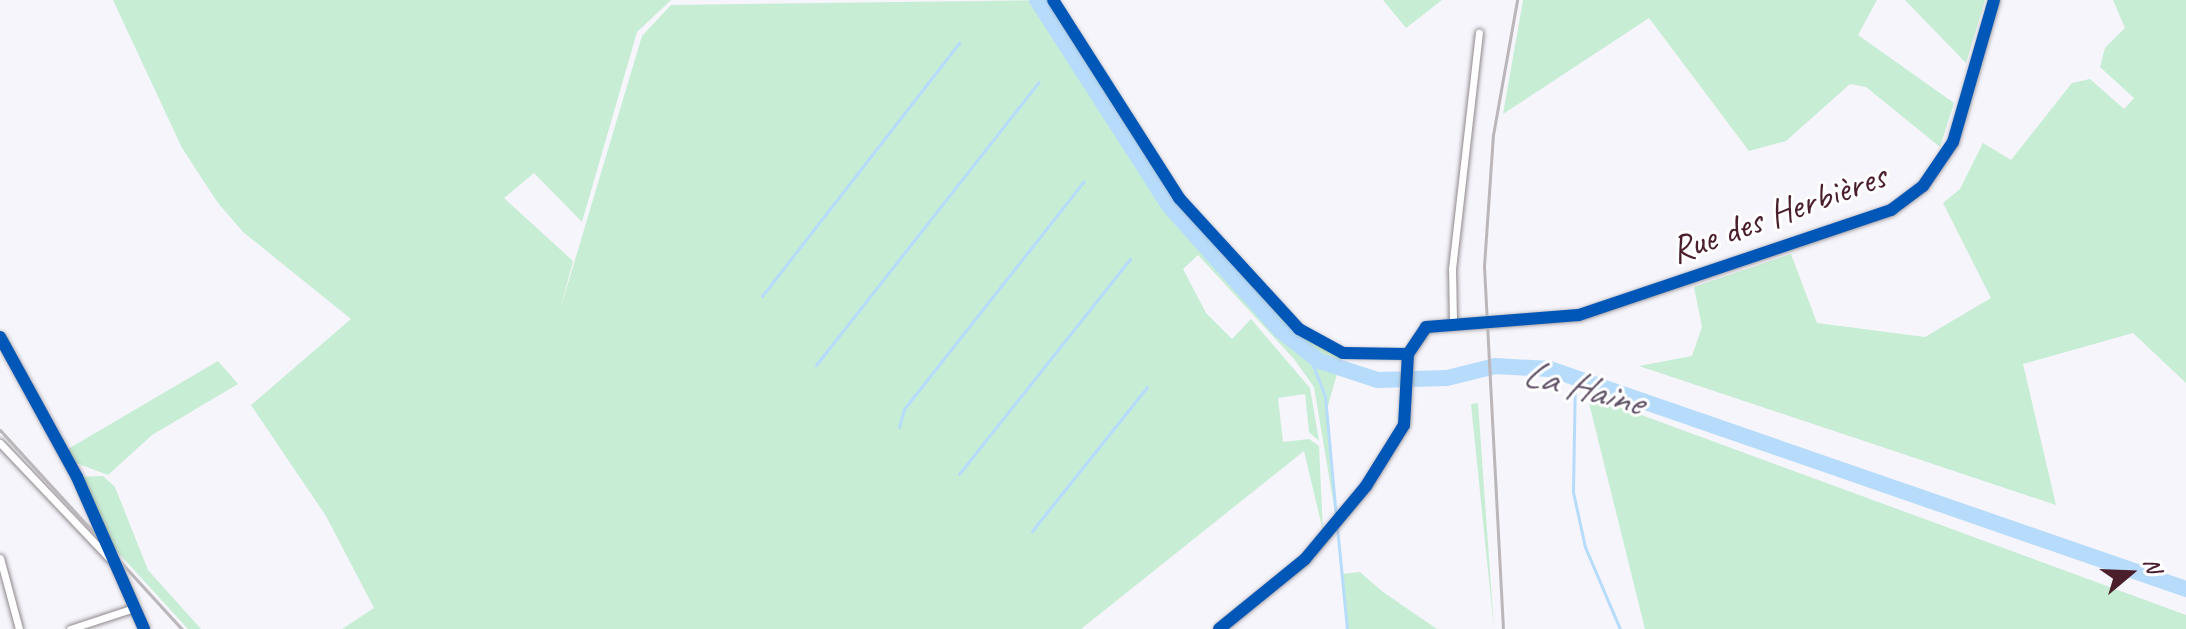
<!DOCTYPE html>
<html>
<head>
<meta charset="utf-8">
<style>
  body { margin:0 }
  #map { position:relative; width:2186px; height:629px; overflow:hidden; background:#f5f5fb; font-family:Caveat,sans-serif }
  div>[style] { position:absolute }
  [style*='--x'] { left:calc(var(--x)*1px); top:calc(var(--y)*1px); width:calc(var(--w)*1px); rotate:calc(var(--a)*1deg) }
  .green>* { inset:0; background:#c7edd4 }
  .stream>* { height:3px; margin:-1.5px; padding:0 1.5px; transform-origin:1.5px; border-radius:1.5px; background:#b7dcfb }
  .river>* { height:16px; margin:-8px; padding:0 8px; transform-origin:8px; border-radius:8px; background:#b7dcfb }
  .roads { filter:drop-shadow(0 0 2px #8f878c) drop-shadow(0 0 2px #8f878c) }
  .minor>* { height:7px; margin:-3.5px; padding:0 3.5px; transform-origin:3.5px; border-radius:3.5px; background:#fefefe }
  .tertiary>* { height:9px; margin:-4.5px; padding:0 4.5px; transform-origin:4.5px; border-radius:4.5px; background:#fefefe }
  .rail>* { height:3px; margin:-1.5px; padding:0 1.5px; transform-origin:1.5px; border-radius:1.5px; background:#bbb6b9 }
  .cycleway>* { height:12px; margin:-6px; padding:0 6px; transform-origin:6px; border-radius:6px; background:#0057b8 }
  span { translate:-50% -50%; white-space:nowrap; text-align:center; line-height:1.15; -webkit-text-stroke:6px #fff; paint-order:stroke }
  .street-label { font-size:38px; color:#4a1f2b }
  .water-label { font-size:40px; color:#635469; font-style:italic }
  .north { position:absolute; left:2090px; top:533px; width:80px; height:80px; -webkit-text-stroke:6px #fff; paint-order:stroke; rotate:71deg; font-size:22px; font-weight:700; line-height:32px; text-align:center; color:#4a1f2b }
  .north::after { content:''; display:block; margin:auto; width:28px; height:36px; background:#4a1f2b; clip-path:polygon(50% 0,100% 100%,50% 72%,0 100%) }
</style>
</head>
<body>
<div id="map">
  <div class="green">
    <div style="clip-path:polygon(113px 0,671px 0,637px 32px,582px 222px,534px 173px,504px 198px,573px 261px,560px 310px,642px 36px,671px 5px,1050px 0,1176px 199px,1300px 333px,1342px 356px,1327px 409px,1336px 518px,1314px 387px,1294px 359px,1198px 255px,1183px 269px,1206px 313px,1232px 339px,1251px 319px,1310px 388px,1319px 441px,1309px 432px,1305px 394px,1278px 398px,1283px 442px,1309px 439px,1319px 446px,1323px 531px,1304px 451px,1081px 629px,342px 629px,374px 608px,326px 516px,251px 405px,351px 319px,243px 232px,218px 203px,182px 148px)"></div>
    <div style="clip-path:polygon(1383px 0,1442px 0,1406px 28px)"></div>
    <div style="clip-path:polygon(1523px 0,1877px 0,1858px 35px,1954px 103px,1940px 147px,1866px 87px,1850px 84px,1786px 141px,1749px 151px,1649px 18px,1503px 114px)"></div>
    <div style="clip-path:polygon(1905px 0,1985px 0,1966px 63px)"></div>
    <div style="clip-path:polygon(2113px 0,2186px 0,2186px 383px,2133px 333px,2023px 364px,2056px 505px,1639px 366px,1692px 356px,1702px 327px,1694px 287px,1791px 254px,1817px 323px,1925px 337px,1991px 298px,1943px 203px,1960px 189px,1983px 143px,2011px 160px,2072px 83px,2090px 79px,2124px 109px,2134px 98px,2100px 67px,2105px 48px,2125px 28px)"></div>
    <div style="clip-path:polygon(218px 361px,238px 384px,152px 435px,108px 475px,76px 463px,68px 449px)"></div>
    <div style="clip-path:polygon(1587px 395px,2186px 615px,2186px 629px,1645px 629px)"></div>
    <div style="clip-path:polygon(1478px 403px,1494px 629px,1471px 404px)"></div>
    <div style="clip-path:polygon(103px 476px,115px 487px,148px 570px,201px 629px,188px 629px,103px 536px,77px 477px)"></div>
    <div style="clip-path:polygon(1360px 572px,1383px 592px,1437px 629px,1347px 629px,1341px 574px)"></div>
  </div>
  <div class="stream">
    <div style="--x:762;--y:296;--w:321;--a:-52.1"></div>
    <div style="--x:1309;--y:355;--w:44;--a:68.7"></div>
    <div style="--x:1325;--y:396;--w:121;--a:84.8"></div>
    <div style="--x:816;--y:365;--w:360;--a:-51.8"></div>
    <div style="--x:1575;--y:376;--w:116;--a:91"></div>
    <div style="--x:1573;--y:492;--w:56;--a:77.7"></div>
    <div style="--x:1585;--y:547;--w:89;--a:66.9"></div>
    <div style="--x:899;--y:427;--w:19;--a:-74"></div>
    <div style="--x:904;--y:409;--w:290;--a:-51.7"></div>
    <div style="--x:959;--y:474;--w:275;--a:-51.5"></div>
    <div style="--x:1337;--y:527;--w:102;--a:84.4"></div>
    <div style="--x:1032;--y:531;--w:184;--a:-51.4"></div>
  </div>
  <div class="river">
    <div style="--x:1037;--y:0;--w:246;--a:57.3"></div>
    <div style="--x:1170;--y:207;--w:165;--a:48.2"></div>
    <div style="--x:1280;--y:330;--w:50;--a:38.5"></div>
    <div style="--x:1319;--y:361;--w:62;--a:17.9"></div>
    <div style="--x:1378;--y:380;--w:69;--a:-1.7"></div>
    <div style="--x:1447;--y:378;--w:49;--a:-14"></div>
    <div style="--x:1495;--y:366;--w:55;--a:3.1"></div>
    <div style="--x:1550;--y:369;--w:673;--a:19.08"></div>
  </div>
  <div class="roads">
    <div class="minor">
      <div style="--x:1053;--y:0;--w:235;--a:57.5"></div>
      <div style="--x:1179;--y:198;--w:178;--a:47.5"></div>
      <div style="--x:1299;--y:329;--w:50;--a:28.6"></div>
      <div style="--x:1343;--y:353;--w:65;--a:0.9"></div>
      <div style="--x:1453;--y:320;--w:51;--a:-91.1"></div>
      <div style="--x:1452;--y:269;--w:238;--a:-83.5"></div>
      <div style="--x:0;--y:443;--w:163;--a:46.5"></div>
      <div style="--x:0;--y:558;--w:73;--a:75"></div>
      <div style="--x:70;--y:629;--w:67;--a:-18.2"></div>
    </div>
    <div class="tertiary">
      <div style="--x:0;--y:337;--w:160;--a:61.2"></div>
      <div style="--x:77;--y:477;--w:166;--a:66.2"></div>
      <div style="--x:1219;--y:629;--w:111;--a:-39.1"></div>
      <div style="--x:1305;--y:559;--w:95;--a:-50.1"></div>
      <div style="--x:1366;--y:486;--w:72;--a:-58.1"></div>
      <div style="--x:1404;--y:425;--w:71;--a:-86.8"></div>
      <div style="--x:1408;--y:354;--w:32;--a:-56"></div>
      <div style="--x:1426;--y:327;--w:153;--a:-4.5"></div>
      <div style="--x:1579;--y:315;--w:329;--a:-18.6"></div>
      <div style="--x:1891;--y:210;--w:40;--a:-37"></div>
      <div style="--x:1923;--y:186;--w:53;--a:-55.7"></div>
      <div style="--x:1953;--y:142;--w:148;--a:-73.9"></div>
    </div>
  </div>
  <div class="rail">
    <div style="--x:0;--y:430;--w:270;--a:47.6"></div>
    <div style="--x:1503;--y:629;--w:363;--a:-93"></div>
    <div style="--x:1484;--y:266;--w:131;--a:-86.1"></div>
    <div style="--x:1493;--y:135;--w:137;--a:-79.9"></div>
  </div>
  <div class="cycleway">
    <div style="--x:1053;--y:0;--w:235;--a:57.5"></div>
    <div style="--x:1179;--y:198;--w:178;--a:47.5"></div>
    <div style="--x:1299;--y:329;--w:50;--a:28.6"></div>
    <div style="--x:1343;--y:353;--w:65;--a:0.9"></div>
    <div style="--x:0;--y:337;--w:160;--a:61.2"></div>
    <div style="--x:77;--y:477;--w:166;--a:66.2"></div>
    <div style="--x:1219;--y:629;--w:111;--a:-39.1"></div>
    <div style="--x:1305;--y:559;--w:95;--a:-50.1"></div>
    <div style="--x:1366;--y:486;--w:72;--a:-58.1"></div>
    <div style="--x:1404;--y:425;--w:71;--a:-86.8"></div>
    <div style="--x:1408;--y:354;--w:32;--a:-56"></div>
    <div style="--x:1426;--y:327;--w:153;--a:-4.5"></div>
    <div style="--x:1579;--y:315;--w:329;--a:-18.6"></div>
    <div style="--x:1891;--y:210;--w:40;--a:-37"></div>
    <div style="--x:1923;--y:186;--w:53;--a:-55.7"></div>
    <div style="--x:1953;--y:142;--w:148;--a:-73.9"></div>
  </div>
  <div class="street-label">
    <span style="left:1778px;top:213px;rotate:-20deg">Rue des Herbières</span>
  </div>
  <div class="water-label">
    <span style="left:1583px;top:387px;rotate:15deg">La Haine</span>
  </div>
  <div class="north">N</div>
</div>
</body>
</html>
